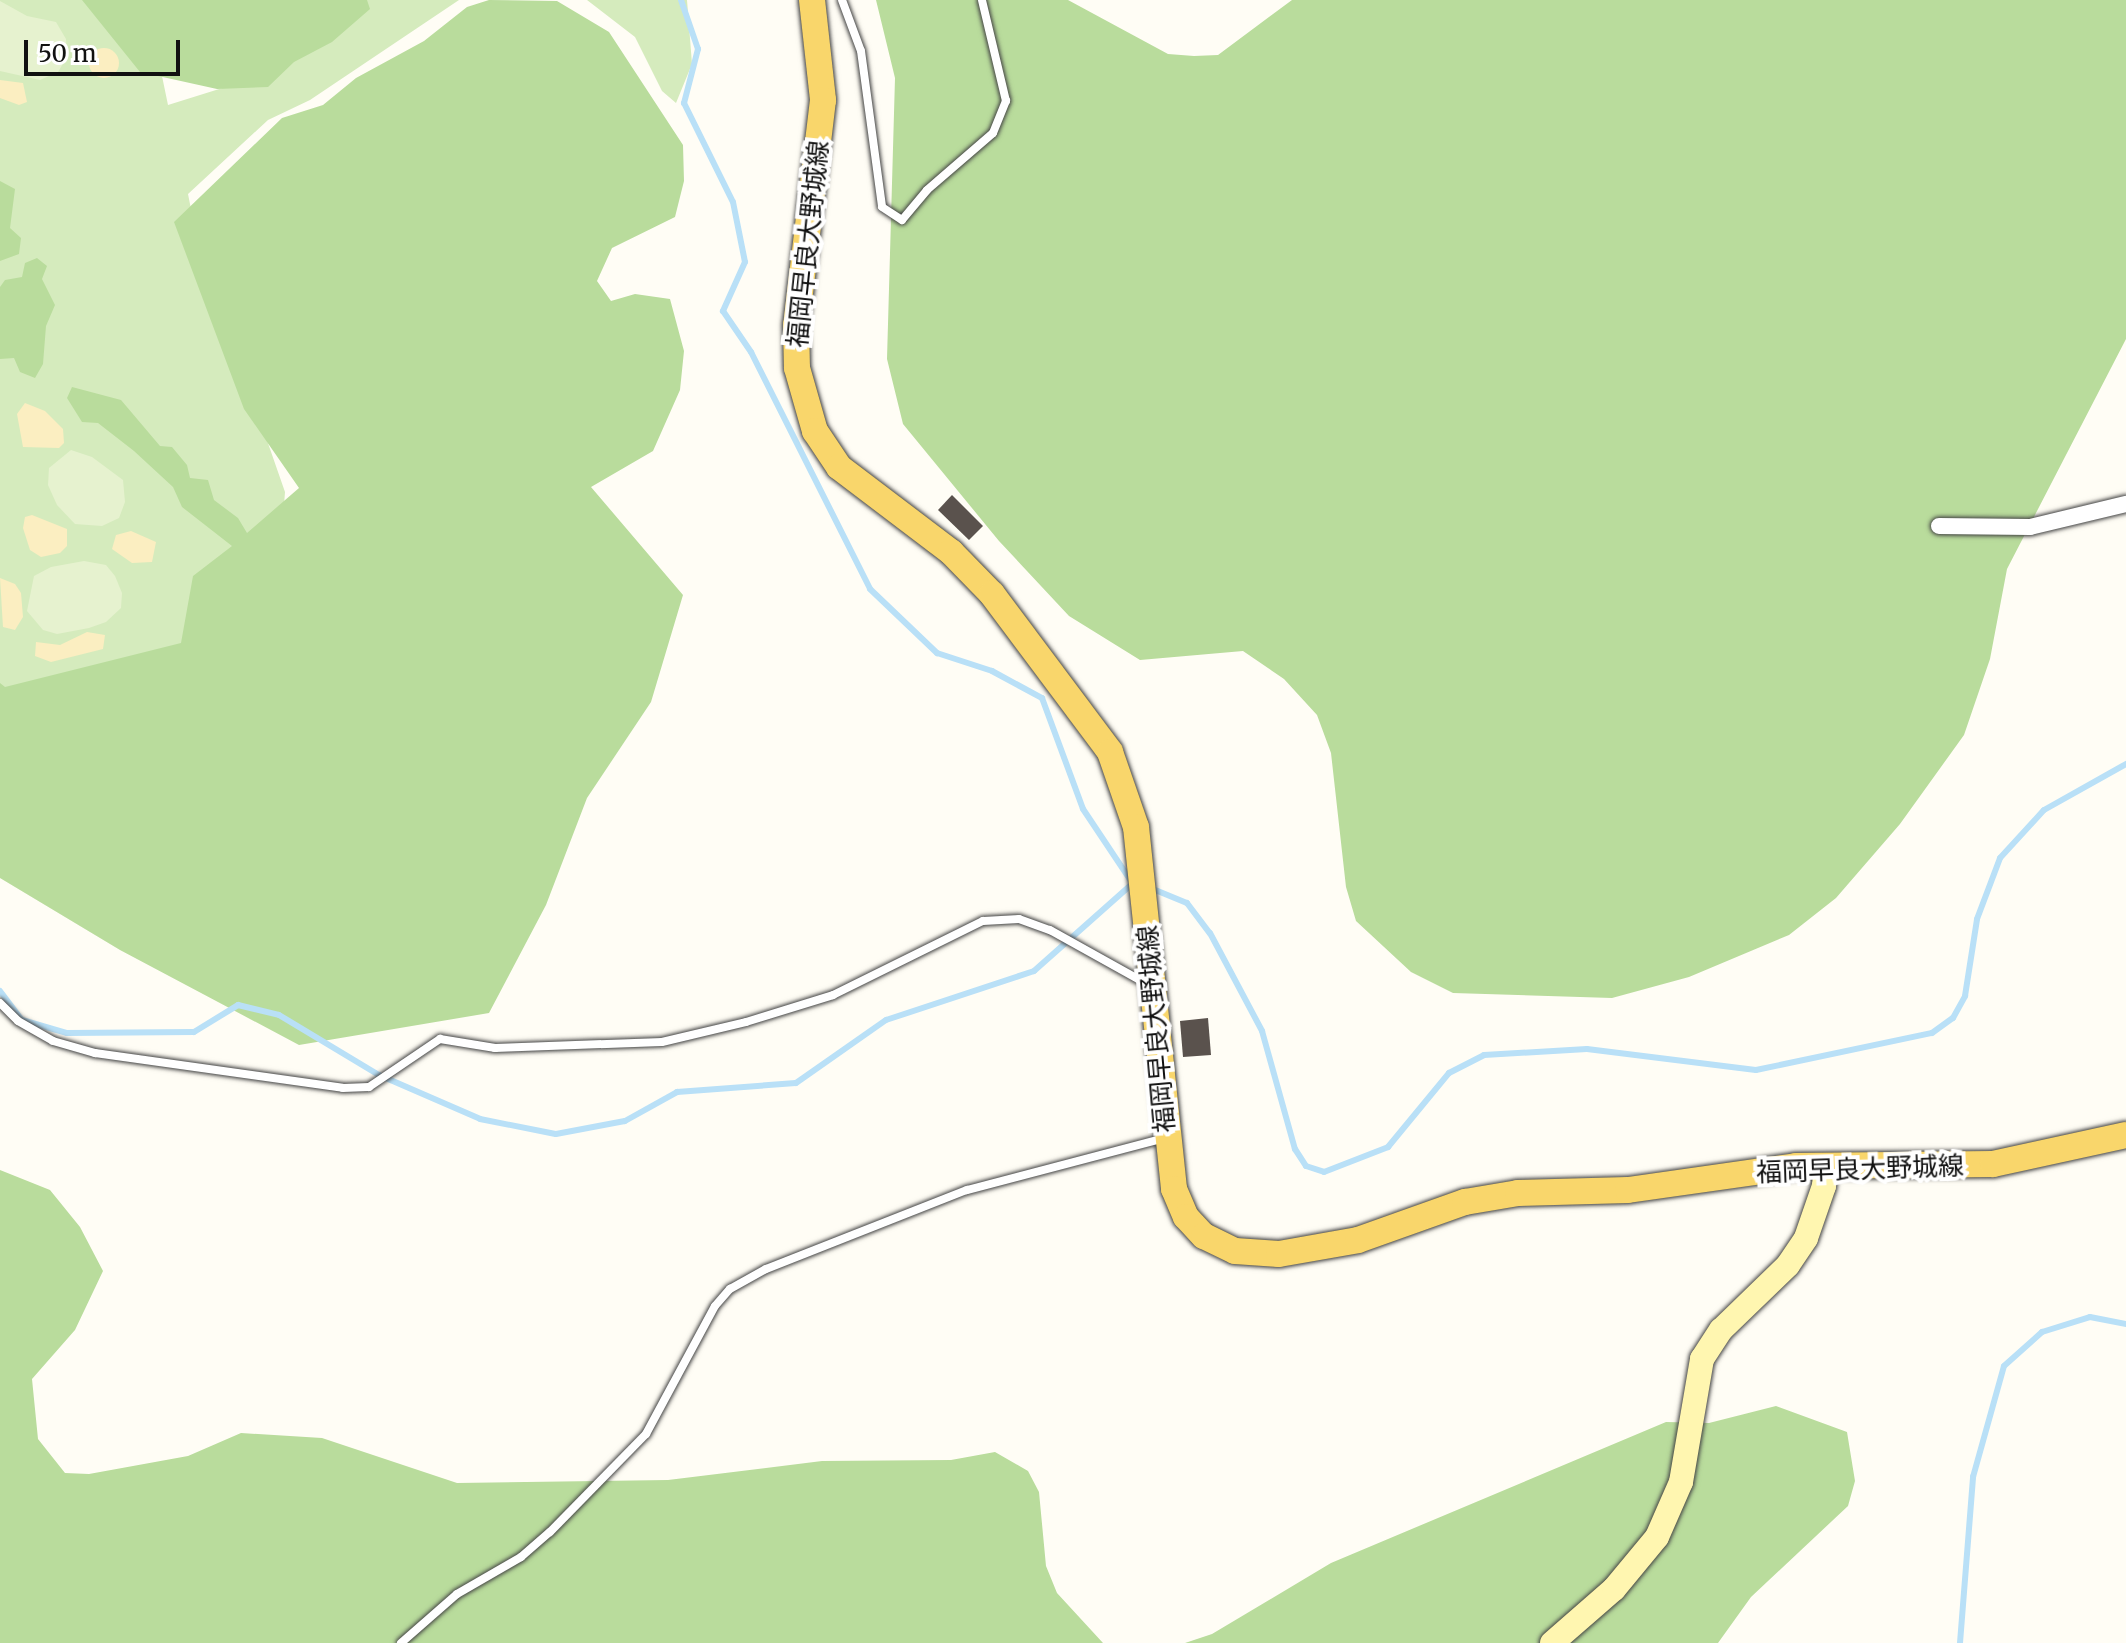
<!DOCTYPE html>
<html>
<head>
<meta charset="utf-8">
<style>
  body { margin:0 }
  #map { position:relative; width:2126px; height:1643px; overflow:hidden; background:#fffdf5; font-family:Merriweather,"Noto Sans JP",serif }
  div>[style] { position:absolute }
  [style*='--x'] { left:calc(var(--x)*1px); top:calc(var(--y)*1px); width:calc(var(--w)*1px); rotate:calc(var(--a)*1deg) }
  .green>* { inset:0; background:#d5ebbd }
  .forest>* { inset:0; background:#b9dc9c }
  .sand>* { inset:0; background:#fbeec1 }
  .round { border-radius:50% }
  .pitch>* { inset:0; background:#e6f2cf }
  .stream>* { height:6px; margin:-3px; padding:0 3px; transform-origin:3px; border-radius:3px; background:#b9e0f7 }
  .building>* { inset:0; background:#5a524d }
  .roads { filter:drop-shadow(0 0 2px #444) drop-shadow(0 0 2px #444) }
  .lane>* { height:8px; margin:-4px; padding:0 4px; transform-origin:4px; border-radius:4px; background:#fff }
  .street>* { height:16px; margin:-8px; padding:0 8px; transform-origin:8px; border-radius:8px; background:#fff }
  .secondary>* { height:24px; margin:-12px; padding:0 12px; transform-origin:12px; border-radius:12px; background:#fff6b0 }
  .primary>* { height:26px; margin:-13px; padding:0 13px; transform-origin:13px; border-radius:13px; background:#f9d66b }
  span { translate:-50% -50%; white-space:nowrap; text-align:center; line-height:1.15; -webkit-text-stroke:8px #fff; paint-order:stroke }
  .street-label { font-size:26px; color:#111 }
  .scale { position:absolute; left:24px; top:40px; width:156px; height:36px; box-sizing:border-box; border:4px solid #111; border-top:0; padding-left:10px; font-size:24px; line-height:28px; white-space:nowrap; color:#111; -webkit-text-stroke:6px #fff; paint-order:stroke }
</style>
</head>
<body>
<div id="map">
  <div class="green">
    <div style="clip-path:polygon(0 0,100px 0,162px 76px,168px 105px,248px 80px,359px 0,459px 0,310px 100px,268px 120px,188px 194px,197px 239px,285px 492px,283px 519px,201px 648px,0 701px)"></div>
    <div style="clip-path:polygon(587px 0,687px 0,692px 64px,676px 103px,662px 91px,635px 37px)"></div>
  </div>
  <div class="forest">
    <div style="clip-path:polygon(82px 0,367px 0,370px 9px,332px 42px,294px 62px,268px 87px,217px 89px,140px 72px)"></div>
    <div style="clip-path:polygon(489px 0,557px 1px,609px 32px,683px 145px,684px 181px,675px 217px,612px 248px,597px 281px,611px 301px,635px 294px,670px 299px,684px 351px,680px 390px,653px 451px,591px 487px,683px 595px,651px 702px,587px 798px,546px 905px,489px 1013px,299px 1045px,120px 950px,0 878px,0 683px,5px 687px,181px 643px,193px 576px,232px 546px,182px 507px,173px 487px,134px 451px,98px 423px,82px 422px,67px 398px,72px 387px,121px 400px,160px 446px,172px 447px,187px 465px,190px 478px,208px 480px,214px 500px,238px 518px,247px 533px,299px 488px,244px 409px,174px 222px,282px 118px,323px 105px,356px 78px,424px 41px,467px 7px)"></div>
    <div style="clip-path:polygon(876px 0,1068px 0,1168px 54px,1194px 56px,1218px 55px,1292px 0,2126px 0,2126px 339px,2007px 569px,1990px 659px,1964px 735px,1900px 824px,1836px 898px,1789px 935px,1689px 977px,1612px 998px,1453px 993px,1411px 972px,1356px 921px,1346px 887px,1331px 753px,1317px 715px,1284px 679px,1243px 651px,1140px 660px,1069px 616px,999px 541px,903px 424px,887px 359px,895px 78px)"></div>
    <div style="clip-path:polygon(0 181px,15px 189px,10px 228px,21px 238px,19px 254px,0 261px)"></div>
    <div style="clip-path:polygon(37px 258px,47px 266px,42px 279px,55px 305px,46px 326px,43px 364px,35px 378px,20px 372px,14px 358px,0 359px,0 287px,5px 280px,22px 277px,25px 263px)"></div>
    <div style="clip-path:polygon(0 1170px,50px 1190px,80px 1227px,103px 1271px,75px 1330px,32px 1379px,38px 1439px,65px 1473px,89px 1474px,188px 1456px,241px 1433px,322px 1438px,457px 1483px,668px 1480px,822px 1461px,951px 1460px,995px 1452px,1028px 1471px,1039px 1492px,1046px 1566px,1057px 1593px,1103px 1643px,0 1643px)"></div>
    <div style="clip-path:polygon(1776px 1406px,1847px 1432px,1855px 1481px,1848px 1506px,1751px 1597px,1718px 1643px,1185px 1643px,1212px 1634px,1331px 1563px,1666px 1422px,1709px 1423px)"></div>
  </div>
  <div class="sand">
    <div class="round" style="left:89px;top:48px;width:30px;height:30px"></div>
    <div style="clip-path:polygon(0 80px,23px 83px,27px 102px,19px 105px,0 98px)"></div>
    <div style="clip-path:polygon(25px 403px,45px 411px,63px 429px,64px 443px,59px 448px,23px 447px,17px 414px)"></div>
    <div style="clip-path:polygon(32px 515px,67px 529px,67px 546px,60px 553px,41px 557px,30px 550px,23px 528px,25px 517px)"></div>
    <div style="clip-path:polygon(131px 531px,156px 542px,152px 562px,132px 563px,112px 549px,116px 535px)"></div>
    <div style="clip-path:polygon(0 578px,15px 584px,21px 593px,23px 617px,15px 630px,3px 627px)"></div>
    <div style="clip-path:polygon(87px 632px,105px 635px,103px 649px,51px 662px,35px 656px,36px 642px,60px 645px)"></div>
  </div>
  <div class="pitch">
    <div style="clip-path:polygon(0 1px,27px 16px,56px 22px,66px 39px,67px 57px,58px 72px,40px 80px,0 71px)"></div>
    <div style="clip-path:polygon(71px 450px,92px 457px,123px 480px,125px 502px,119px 518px,102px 526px,75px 524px,57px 505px,48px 485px,49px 468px)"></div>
    <div style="clip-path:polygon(84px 561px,106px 565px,115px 576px,122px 593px,121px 608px,106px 622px,89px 628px,57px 634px,43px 630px,27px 611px,34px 576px,51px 567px)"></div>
  </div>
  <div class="stream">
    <div style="--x:681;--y:0;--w:52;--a:70.9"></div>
    <div style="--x:698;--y:49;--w:56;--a:104.5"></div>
    <div style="--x:684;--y:103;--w:110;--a:63.7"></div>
    <div style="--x:733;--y:202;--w:61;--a:78.7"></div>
    <div style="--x:745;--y:262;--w:54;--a:114.2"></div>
    <div style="--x:723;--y:311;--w:50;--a:55.7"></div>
    <div style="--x:751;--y:352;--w:265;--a:63.3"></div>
    <div style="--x:870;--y:589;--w:93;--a:43.7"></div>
    <div style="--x:937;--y:653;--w:58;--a:18.1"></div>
    <div style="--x:992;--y:671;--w:57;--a:28.4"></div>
    <div style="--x:1042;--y:698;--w:118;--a:69.7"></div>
    <div style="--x:1083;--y:809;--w:90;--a:56.3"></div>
    <div style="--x:1148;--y:887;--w:42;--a:22.3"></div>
    <div style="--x:1187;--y:903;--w:38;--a:53"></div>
    <div style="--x:1210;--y:933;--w:111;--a:62"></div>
    <div style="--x:1262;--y:1031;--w:123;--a:74.4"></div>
    <div style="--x:1295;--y:1149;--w:20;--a:57"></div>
    <div style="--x:1306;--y:1166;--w:19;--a:18"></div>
    <div style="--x:1324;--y:1172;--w:69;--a:-21.3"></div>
    <div style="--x:1388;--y:1147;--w:96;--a:-50.5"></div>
    <div style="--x:1449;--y:1073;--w:39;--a:-27"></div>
    <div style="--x:1484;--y:1055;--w:103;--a:-3.3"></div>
    <div style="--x:1587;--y:1049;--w:170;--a:7.1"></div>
    <div style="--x:1756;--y:1070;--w:180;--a:-11.9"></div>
    <div style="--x:1932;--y:1033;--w:26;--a:-36"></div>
    <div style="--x:1953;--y:1018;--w:25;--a:-61"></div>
    <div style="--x:1965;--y:996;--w:78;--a:-81.1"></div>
    <div style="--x:1977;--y:919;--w:65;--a:-69.3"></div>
    <div style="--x:2000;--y:858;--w:65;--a:-47.5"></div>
    <div style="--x:2044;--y:810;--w:94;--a:-29.3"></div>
    <div style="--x:0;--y:991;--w:36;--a:53"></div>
    <div style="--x:22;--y:1020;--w:47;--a:16.1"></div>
    <div style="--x:67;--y:1033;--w:127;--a:-0.5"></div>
    <div style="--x:194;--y:1032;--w:52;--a:-31.5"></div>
    <div style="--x:238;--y:1005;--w:42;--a:13.7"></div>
    <div style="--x:279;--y:1015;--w:117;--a:31"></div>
    <div style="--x:379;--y:1075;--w:110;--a:23.5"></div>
    <div style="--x:480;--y:1119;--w:77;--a:11.2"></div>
    <div style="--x:556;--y:1134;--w:70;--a:-10.7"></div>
    <div style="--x:625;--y:1121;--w:60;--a:-29.1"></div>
    <div style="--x:677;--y:1092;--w:119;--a:-4.3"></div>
    <div style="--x:796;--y:1083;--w:110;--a:-35"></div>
    <div style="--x:886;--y:1020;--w:156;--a:-18.3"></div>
    <div style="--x:1034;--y:971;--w:131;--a:-41.6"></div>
    <div style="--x:1960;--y:1643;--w:167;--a:-85.5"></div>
    <div style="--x:1973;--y:1477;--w:115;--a:-74.4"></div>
    <div style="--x:2004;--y:1366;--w:51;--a:-41.8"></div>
    <div style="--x:2042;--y:1332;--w:50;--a:-17.4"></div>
    <div style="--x:2090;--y:1317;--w:37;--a:11"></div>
  </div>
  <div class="building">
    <div style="clip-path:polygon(952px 495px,983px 526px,969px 540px,938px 510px)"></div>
    <div style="clip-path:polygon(1208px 1018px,1211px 1055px,1183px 1057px,1180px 1021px)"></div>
  </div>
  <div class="roads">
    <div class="lane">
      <div style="--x:842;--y:0;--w:54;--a:69.6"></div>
      <div style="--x:861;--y:51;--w:157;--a:82.3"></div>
      <div style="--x:882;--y:207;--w:24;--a:33"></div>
      <div style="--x:902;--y:220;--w:39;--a:-50"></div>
      <div style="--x:927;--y:190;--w:87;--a:-40.8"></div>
      <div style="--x:993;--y:133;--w:35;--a:-68"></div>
      <div style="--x:1006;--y:101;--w:104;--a:-103.4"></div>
      <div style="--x:0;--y:1003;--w:25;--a:45"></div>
      <div style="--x:18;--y:1021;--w:40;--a:29.7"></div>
      <div style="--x:53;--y:1041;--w:44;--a:15.9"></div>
      <div style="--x:95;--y:1053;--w:250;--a:8"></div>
      <div style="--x:343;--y:1088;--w:26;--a:-2"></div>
      <div style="--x:369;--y:1087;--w:86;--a:-34.1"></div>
      <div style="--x:440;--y:1039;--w:56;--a:9.3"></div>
      <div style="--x:495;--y:1048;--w:167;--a:-2.1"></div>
      <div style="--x:662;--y:1042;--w:86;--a:-13.4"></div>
      <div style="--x:746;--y:1022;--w:91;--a:-17.2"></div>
      <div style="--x:833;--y:995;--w:167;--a:-26.3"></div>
      <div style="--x:983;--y:921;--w:36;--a:-3"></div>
      <div style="--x:1019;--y:919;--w:33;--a:20"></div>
      <div style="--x:1050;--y:930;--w:111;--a:29.1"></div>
      <div style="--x:401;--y:1643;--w:74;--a:-41.2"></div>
      <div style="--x:457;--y:1594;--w:74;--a:-30"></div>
      <div style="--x:521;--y:1557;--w:38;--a:-41"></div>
      <div style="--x:550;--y:1532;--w:137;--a:-45.6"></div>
      <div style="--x:646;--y:1434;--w:145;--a:-61.7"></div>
      <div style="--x:715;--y:1306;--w:23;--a:-49"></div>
      <div style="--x:730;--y:1289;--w:41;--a:-29.1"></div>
      <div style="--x:766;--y:1269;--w:216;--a:-21.5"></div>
      <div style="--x:967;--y:1190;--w:205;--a:-14.7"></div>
    </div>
    <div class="street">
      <div style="--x:1939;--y:526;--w:91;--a:0.6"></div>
      <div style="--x:2030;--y:527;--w:99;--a:-13.5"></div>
    </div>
    <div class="secondary">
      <div style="--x:1552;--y:1643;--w:82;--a:-41.1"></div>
      <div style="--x:1614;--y:1589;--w:67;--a:-50.4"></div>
      <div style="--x:1657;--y:1537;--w:60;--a:-66.4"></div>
      <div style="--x:1681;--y:1482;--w:125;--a:-80.3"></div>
      <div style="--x:1702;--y:1359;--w:35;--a:-57"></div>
      <div style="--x:1721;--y:1330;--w:93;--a:-44.1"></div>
      <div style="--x:1788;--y:1265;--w:32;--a:-56"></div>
      <div style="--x:1806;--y:1238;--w:55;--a:-70.9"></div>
      <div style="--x:1824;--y:1186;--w:21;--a:-85"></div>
    </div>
    <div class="primary">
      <div style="--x:812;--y:0;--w:101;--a:83.7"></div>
      <div style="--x:823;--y:100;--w:227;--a:96.8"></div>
      <div style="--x:796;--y:325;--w:43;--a:88.7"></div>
      <div style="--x:797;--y:368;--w:66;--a:74.1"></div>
      <div style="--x:815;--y:431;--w:43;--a:56.3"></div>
      <div style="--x:839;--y:467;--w:141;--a:37.2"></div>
      <div style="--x:951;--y:552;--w:59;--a:45.7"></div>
      <div style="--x:992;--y:594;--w:197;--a:53.2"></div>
      <div style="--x:1110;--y:752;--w:79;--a:70.9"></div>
      <div style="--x:1136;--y:827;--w:364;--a:84"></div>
      <div style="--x:1174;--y:1189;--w:30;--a:67"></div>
      <div style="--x:1186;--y:1217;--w:26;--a:47"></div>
      <div style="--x:1204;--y:1236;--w:34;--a:26"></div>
      <div style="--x:1235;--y:1251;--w:44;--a:3.9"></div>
      <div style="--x:1279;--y:1254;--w:80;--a:-10"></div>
      <div style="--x:1358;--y:1240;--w:114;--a:-19.6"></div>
      <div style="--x:1465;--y:1202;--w:54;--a:-9.6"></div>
      <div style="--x:1518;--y:1193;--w:110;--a:-1.6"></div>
      <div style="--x:1628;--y:1190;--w:170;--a:-8.1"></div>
      <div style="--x:1796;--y:1166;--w:197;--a:-0.6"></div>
      <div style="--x:1993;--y:1164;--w:136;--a:-12.3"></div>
    </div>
  </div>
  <div class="street-label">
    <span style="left:808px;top:244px;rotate:-84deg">福岡早良大野城線</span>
    <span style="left:1156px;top:1029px;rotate:-95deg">福岡早良大野城線</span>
    <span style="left:1860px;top:1169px;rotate:-2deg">福岡早良大野城線</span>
  </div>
  <div class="scale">50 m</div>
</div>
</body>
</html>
